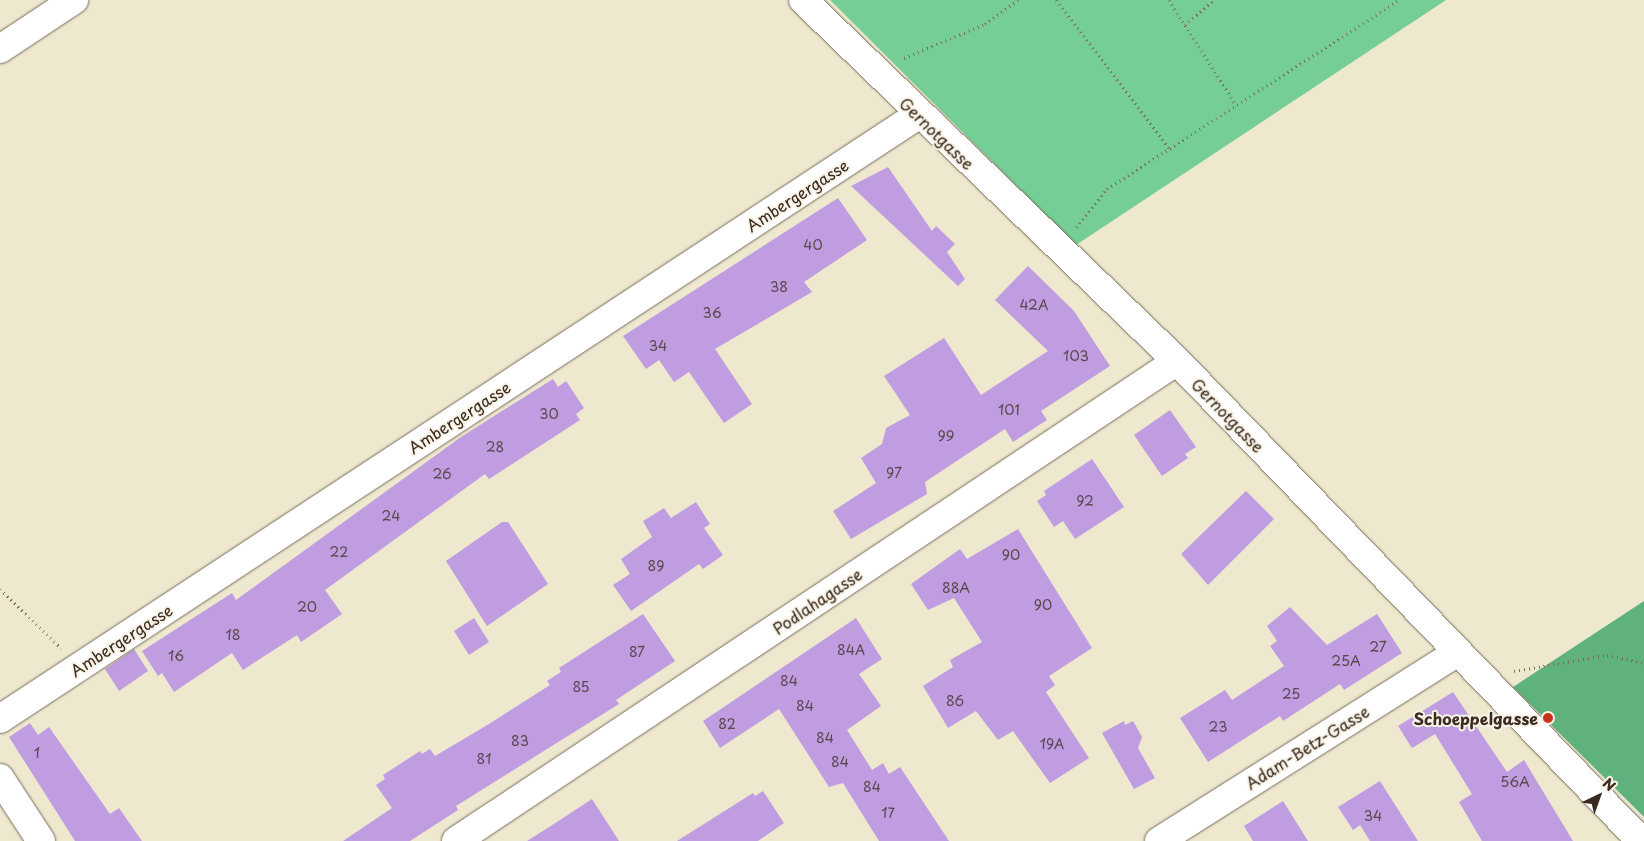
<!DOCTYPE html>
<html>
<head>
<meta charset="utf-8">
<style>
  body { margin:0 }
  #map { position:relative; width:1644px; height:841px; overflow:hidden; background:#eee8cf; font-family:"Playpen Sans",sans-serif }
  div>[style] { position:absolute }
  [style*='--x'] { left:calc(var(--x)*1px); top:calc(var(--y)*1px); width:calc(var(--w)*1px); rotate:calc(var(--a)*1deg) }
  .green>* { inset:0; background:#74ce95 }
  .forest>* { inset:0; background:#5fb17e }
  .building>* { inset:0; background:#bf9de0 }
  .path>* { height:3px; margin-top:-1.5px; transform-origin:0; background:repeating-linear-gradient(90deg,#7a6c5c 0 1px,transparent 0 5px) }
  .roads { filter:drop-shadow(0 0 1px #7a6c5c) drop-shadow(0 0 1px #7a6c5c) }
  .minor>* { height:28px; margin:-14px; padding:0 14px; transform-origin:14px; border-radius:14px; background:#fff }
  .dots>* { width:14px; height:14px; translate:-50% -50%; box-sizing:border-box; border:2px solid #f7f3e8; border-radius:50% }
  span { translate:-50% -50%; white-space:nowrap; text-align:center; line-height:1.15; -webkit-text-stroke:4px #f7f3e8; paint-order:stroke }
  .number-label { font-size:14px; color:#5c474e }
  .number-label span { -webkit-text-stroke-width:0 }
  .street-label { font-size:16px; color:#3b2a1e }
  .poi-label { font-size:16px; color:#3b2a1e; font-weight:700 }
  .right { translate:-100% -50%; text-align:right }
  .north { position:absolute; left:1574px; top:771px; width:50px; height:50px; -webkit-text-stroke:4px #f7f3e8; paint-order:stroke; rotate:42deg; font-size:14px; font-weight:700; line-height:20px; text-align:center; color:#3b2a1e }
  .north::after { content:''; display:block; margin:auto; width:18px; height:22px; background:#3b2a1e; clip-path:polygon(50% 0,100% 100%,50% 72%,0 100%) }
</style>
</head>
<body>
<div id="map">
  <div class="green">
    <div style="clip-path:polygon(830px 0,1446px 0,1076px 245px)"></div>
  </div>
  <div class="forest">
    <div style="clip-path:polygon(1644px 601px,1644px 817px,1513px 687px)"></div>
  </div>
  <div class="building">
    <div style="clip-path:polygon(888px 167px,932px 231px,936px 226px,955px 244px,947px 252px,965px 279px,958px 286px,851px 186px)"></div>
    <div style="clip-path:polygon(838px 198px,867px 240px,804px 282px,812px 292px,715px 349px,752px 404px,724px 423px,689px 372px,674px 382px,659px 360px,646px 369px,623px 336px)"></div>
    <div style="clip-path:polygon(1028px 266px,1074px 311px,1110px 366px,1041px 411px,1047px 420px,1013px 442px,1005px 429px,925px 482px,927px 494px,851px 539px,833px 511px,876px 483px,861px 458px,882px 444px,886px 428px,910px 415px,884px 376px,944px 338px,981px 395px,1048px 351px,995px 300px)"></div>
    <div style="clip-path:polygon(553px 379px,558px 387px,566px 381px,584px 408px,576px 414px,580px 420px,489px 479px,485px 474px,325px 590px,342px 614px,301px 642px,297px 635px,243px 670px,232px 653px,174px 692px,162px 673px,158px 676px,142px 651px,232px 593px,236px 600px,461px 437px)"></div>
    <div style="clip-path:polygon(1170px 410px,1196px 447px,1185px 454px,1188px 458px,1162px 476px,1134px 435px)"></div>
    <div style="clip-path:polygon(1092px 459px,1124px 507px,1075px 539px,1063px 521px,1054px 527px,1037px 501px,1046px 495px,1044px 491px)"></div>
    <div style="clip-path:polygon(1246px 491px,1274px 519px,1208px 585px,1181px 554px)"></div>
    <div style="clip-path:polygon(696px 502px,710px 524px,704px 528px,723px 555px,703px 569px,699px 564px,631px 611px,613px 585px,630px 574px,621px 559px,652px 537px,643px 521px,664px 508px,671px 518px)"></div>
    <div style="clip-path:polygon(502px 522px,508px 522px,548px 584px,487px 626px,446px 561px)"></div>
    <div style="clip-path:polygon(1018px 529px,1092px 648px,1049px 676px,1055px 685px,1046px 692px,1089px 758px,1050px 783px,1013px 731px,998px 740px,976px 711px,948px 728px,923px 686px,953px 667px,950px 660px,982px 642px,954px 598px,928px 610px,911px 584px,960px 549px,967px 559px)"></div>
    <div style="clip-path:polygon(1290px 607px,1327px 645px,1377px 614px,1402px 653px,1344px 690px,1340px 684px,1283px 721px,1280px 716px,1208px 762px,1180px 718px,1225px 690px,1232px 700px,1284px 666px,1270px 646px,1277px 641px,1267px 626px)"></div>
    <div style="clip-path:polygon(643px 614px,675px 661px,616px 700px,619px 704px,456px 806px,458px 810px,410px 841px,343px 841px,392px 808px,376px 785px,385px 779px,383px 775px,420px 751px,422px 754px,430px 749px,435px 756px,489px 724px,550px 685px,547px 681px,561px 672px,559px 668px)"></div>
    <div style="clip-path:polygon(474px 618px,489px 642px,469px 655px,454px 631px)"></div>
    <div style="clip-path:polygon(856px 618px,882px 659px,859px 674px,881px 706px,847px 730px,872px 770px,883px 763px,889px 774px,900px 767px,949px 841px,879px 841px,843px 783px,829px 787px,779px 709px,720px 748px,703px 721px)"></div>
    <div style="clip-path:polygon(134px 649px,148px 671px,119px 691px,105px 669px)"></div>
    <div style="clip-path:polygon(1453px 692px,1507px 772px,1524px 760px,1573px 841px,1482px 841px,1459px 802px,1472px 794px,1435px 734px,1412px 748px,1398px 726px)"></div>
    <div style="clip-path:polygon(1124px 721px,1125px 725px,1133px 721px,1142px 737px,1138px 748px,1155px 778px,1134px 789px,1102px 733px)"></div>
    <div style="clip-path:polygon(30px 723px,38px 735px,49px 727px,110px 814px,119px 808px,142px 841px,75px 841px,9px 737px)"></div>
    <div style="clip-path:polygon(1380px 781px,1418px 841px,1370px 841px,1360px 825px,1353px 830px,1338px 807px)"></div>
    <div style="clip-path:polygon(763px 791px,784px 823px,758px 841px,677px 841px,753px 793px,755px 796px)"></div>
    <div style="clip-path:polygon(592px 799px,619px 841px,527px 841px,557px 822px)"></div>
    <div style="clip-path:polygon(1283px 801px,1308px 841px,1253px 841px,1244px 826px)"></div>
  </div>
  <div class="path">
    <div style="--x:1056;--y:0;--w:186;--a:52.6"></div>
    <div style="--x:1169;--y:0;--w:125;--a:57.5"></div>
    <div style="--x:1185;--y:25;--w:38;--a:-41"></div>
    <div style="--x:904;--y:58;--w:88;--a:-22.8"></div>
    <div style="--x:985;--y:24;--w:41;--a:-36"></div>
    <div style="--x:1076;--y:227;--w:49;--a:-50.8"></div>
    <div style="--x:1107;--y:189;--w:348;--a:-32.9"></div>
    <div style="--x:0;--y:589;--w:85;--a:44"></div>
    <div style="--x:1514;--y:671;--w:94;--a:-9.8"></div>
    <div style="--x:1607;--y:655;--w:38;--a:12"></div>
  </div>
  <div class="roads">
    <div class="minor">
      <div style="--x:803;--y:0;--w:520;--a:43.99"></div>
      <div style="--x:1177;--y:361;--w:668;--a:45.97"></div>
      <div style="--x:0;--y:49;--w:89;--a:-33.5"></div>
      <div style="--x:0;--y:719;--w:1099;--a:-33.34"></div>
      <div style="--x:0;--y:778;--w:75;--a:56.9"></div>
      <div style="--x:456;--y:841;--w:866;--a:-33.65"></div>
      <div style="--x:1159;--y:841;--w:350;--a:-32.3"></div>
    </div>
  </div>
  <div class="dots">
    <div style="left:1548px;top:718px;background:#c8321e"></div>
  </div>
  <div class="number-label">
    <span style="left:813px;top:245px">40</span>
    <span style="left:779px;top:287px">38</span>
    <span style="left:1034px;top:305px">42A</span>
    <span style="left:712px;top:313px">36</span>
    <span style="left:658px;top:346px">34</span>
    <span style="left:1076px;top:356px">103</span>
    <span style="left:1009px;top:410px">101</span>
    <span style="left:549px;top:414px">30</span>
    <span style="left:946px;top:436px">99</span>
    <span style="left:495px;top:447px">28</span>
    <span style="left:894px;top:473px">97</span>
    <span style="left:442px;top:474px">26</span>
    <span style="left:1085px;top:501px">92</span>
    <span style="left:391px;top:516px">24</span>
    <span style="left:339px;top:552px">22</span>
    <span style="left:1011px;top:555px">90</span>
    <span style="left:656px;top:566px">89</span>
    <span style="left:956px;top:588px">88A</span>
    <span style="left:1043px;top:605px">90</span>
    <span style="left:307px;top:607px">20</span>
    <span style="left:233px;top:635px">18</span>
    <span style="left:1378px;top:647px">27</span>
    <span style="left:851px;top:650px">84A</span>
    <span style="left:637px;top:652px">87</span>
    <span style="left:176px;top:656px">16</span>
    <span style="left:1346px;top:661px">25A</span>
    <span style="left:789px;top:681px">84</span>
    <span style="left:581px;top:687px">85</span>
    <span style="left:1291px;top:694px">25</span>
    <span style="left:955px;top:701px">86</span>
    <span style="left:805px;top:706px">84</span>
    <span style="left:727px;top:724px">82</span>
    <span style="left:1218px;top:727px">23</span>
    <span style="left:825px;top:738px">84</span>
    <span style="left:520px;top:741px">83</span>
    <span style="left:1052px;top:744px">19A</span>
    <span style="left:37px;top:753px">1</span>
    <span style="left:484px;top:759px">81</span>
    <span style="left:840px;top:762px">84</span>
    <span style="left:1515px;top:782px">56A</span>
    <span style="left:872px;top:787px">84</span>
    <span style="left:888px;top:813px">17</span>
    <span style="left:1373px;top:816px">34</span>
  </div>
  <div class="street-label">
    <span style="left:937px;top:133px;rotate:44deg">Gernotgasse</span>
    <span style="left:797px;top:195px;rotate:-33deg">Ambergergasse</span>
    <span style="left:1228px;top:415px;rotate:46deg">Gernotgasse</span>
    <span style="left:459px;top:417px;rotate:-33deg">Ambergergasse</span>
    <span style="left:817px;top:601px;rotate:-34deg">Podlahagasse</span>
    <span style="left:121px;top:640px;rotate:-33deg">Ambergergasse</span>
    <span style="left:1307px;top:747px;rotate:-32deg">Adam-Betz-Gasse</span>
  </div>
  <div class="poi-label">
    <span class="right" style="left:1538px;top:718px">Schoeppelgasse</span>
  </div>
  <div class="north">N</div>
</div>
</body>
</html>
